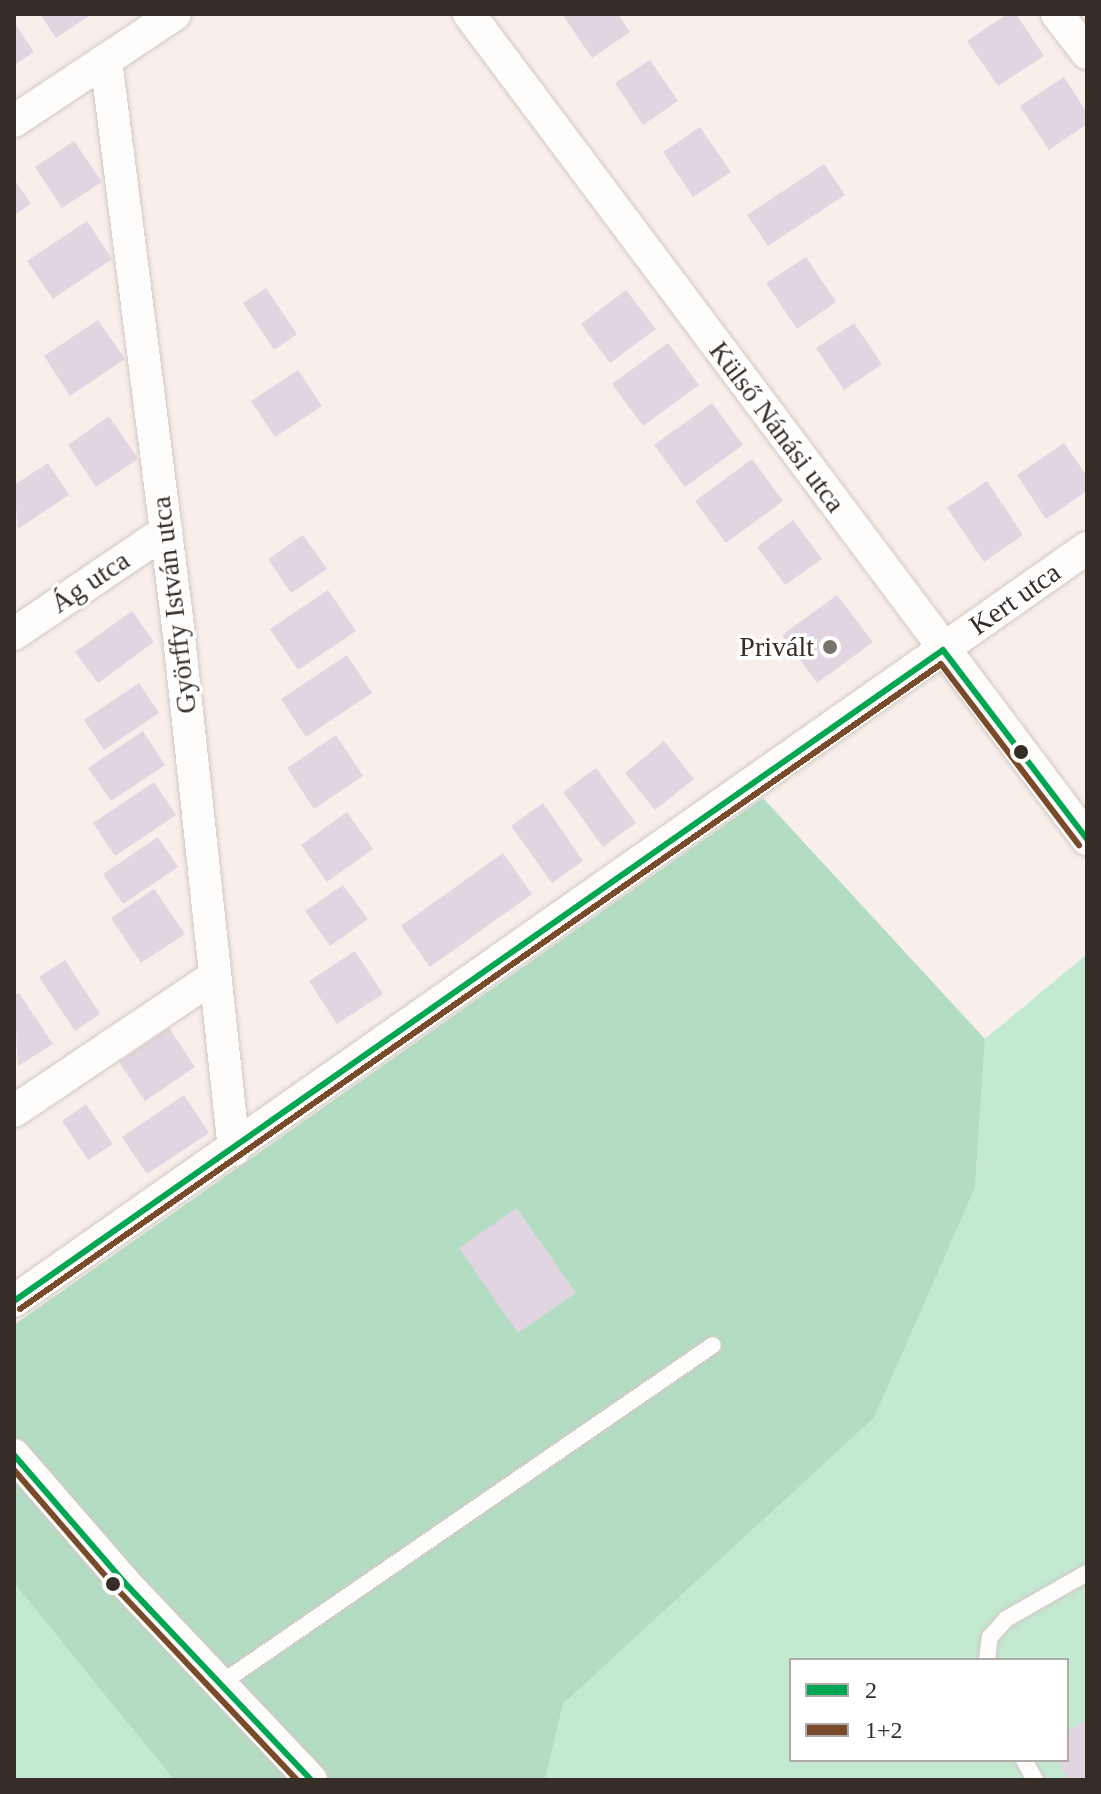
<!DOCTYPE html>
<html>
<head>
<meta charset="utf-8">
<style>
  body { margin:0 }
  #map { position:relative; width:1101px; height:1794px; overflow:hidden; background:#f8efeb; font-family:"Times New Roman",serif }
  div>[style] { position:absolute }
  [style*='--x'] { left:calc(var(--x)*1px); top:calc(var(--y)*1px); width:calc(var(--w)*1px); rotate:calc(var(--a)*1deg) }
  .green>* { inset:0; background:#c3e9d1 }
  .forest>* { inset:0; background:#b3ddc3 }
  .building>* { inset:0; background:#e1d5e1 }
  .roads { filter:drop-shadow(0 0 2px #d1c8c4) drop-shadow(0 0 2px #d1c8c4) }
  .lane>* { height:16px; margin:-8px; padding:0 8px; transform-origin:8px; border-radius:8px; background:#fefdfc }
  .street>* { height:32px; margin:-16px; padding:0 16px; transform-origin:16px; border-radius:16px; background:#fefdfc }
  .bus-1>* { height:6px; margin:-3px; padding:0 3px; transform-origin:3px; border-radius:3px; background:#00a651 }
  .bus-2>* { height:6px; margin:-3px; padding:0 3px; transform-origin:3px; border-radius:3px; background:#7a4b2a }
  .dots>* { width:22px; height:22px; translate:-50% -50%; box-sizing:border-box; border:4px solid #fff; border-radius:50% }
  span { translate:-50% -50%; white-space:nowrap; text-align:center; line-height:1.15; -webkit-text-stroke:7px #fff; paint-order:stroke }
  .street-label { font-size:28px; color:#372d27 }
  .poi-label { font-size:28px; color:#372d27 }
  .right { translate:-100% -50%; text-align:right }
  .frame { position:absolute; inset:0; border:16px solid #372d27; pointer-events:none }
  .legend { position:absolute; left:789px; top:1658px; width:280px; height:104px; box-sizing:border-box; background:#fff; border:2px solid #afaba9; margin:0; padding:10px 14px; list-style:none; font-size:24px; color:#372d27 }
  .legend li { display:flex; align-items:center; gap:16px; height:40px }
  .legend b { width:40px; border:2px solid #afaba9 }
</style>
</head>
<body>
<div id="map">
  <div class="green">
    <div style="clip-path:polygon(evenodd,1087px 954px,1087px 1780px,545px 1780px,563px 1704px,874px 1418px,975px 1188px,985px 1039px,1087px 954px,791px 1660px,1067px 1660px,1067px 1760px,791px 1760px,791px 1660px)"></div>
    <div style="clip-path:polygon(14px 1583px,174px 1780px,14px 1780px)"></div>
  </div>
  <div class="forest">
    <div style="clip-path:polygon(763px 798px,985px 1039px,975px 1188px,874px 1418px,563px 1704px,545px 1780px,174px 1780px,14px 1583px,14px 1325px)"></div>
  </div>
  <div class="building">
    <div style="clip-path:polygon(40px 14px,92px 14px,56px 38px)"></div>
    <div style="clip-path:polygon(562px 14px,618px 14px,630px 32px,592px 58px)"></div>
    <div style="clip-path:polygon(1007px 14px,1016px 14px,1044px 56px,998px 86px,967px 41px)"></div>
    <div style="clip-path:polygon(14px 22px,34px 52px,14px 65px)"></div>
    <div style="clip-path:polygon(650px 60px,678px 101px,643px 125px,615px 83px)"></div>
    <div style="clip-path:polygon(1064px 77px,1087px 113px,1087px 124px,1049px 150px,1020px 106px)"></div>
    <div style="clip-path:polygon(700px 127px,731px 172px,693px 197px,663px 152px)"></div>
    <div style="clip-path:polygon(74px 141px,102px 182px,62px 208px,35px 167px)"></div>
    <div style="clip-path:polygon(824px 164px,845px 195px,768px 246px,747px 215px)"></div>
    <div style="clip-path:polygon(14px 179px,31px 204px,14px 215px)"></div>
    <div style="clip-path:polygon(87px 221px,112px 259px,53px 299px,27px 261px)"></div>
    <div style="clip-path:polygon(806px 257px,836px 302px,797px 329px,766px 283px)"></div>
    <div style="clip-path:polygon(266px 288px,297px 334px,274px 350px,243px 303px)"></div>
    <div style="clip-path:polygon(626px 290px,656px 329px,610px 363px,581px 324px)"></div>
    <div style="clip-path:polygon(98px 320px,125px 359px,70px 396px,44px 356px)"></div>
    <div style="clip-path:polygon(854px 323px,882px 364px,844px 390px,816px 348px)"></div>
    <div style="clip-path:polygon(668px 343px,699px 385px,643px 426px,612px 384px)"></div>
    <div style="clip-path:polygon(298px 370px,322px 406px,275px 437px,251px 401px)"></div>
    <div style="clip-path:polygon(712px 403px,743px 445px,685px 487px,654px 445px)"></div>
    <div style="clip-path:polygon(109px 416px,138px 459px,96px 487px,68px 445px)"></div>
    <div style="clip-path:polygon(1064px 443px,1087px 476px,1087px 491px,1046px 519px,1017px 475px)"></div>
    <div style="clip-path:polygon(752px 459px,783px 501px,726px 543px,695px 501px)"></div>
    <div style="clip-path:polygon(48px 463px,69px 495px,18px 529px,14px 485px)"></div>
    <div style="clip-path:polygon(987px 481px,1023px 535px,984px 562px,947px 508px)"></div>
    <div style="clip-path:polygon(793px 520px,822px 559px,785px 585px,757px 547px)"></div>
    <div style="clip-path:polygon(303px 535px,327px 569px,291px 593px,268px 559px)"></div>
    <div style="clip-path:polygon(328px 590px,356px 631px,298px 670px,270px 629px)"></div>
    <div style="clip-path:polygon(837px 595px,873px 642px,817px 683px,782px 635px)"></div>
    <div style="clip-path:polygon(132px 611px,154px 642px,98px 683px,75px 652px)"></div>
    <div style="clip-path:polygon(347px 655px,372px 693px,306px 737px,281px 699px)"></div>
    <div style="clip-path:polygon(139px 683px,159px 713px,104px 750px,84px 720px)"></div>
    <div style="clip-path:polygon(143px 731px,165px 765px,111px 801px,88px 768px)"></div>
    <div style="clip-path:polygon(336px 735px,363px 776px,314px 809px,287px 768px)"></div>
    <div style="clip-path:polygon(664px 741px,694px 779px,655px 810px,625px 773px)"></div>
    <div style="clip-path:polygon(596px 768px,636px 823px,603px 847px,563px 792px)"></div>
    <div style="clip-path:polygon(154px 782px,176px 815px,115px 856px,93px 823px)"></div>
    <div style="clip-path:polygon(543px 803px,583px 861px,552px 883px,511px 826px)"></div>
    <div style="clip-path:polygon(347px 812px,373px 849px,327px 882px,301px 845px)"></div>
    <div style="clip-path:polygon(158px 837px,178px 867px,123px 904px,103px 874px)"></div>
    <div style="clip-path:polygon(503px 853px,532px 894px,430px 967px,401px 926px)"></div>
    <div style="clip-path:polygon(343px 885px,368px 919px,330px 946px,305px 911px)"></div>
    <div style="clip-path:polygon(154px 889px,185px 934px,141px 963px,111px 918px)"></div>
    <div style="clip-path:polygon(355px 951px,383px 994px,337px 1024px,309px 981px)"></div>
    <div style="clip-path:polygon(65px 960px,100px 1014px,75px 1031px,39px 977px)"></div>
    <div style="clip-path:polygon(19px 993px,53px 1044px,18px 1066px,14px 996px)"></div>
    <div style="clip-path:polygon(169px 1028px,195px 1067px,145px 1101px,119px 1062px)"></div>
    <div style="clip-path:polygon(184px 1095px,209px 1133px,147px 1174px,122px 1137px)"></div>
    <div style="clip-path:polygon(86px 1104px,113px 1144px,88px 1160px,62px 1121px)"></div>
    <div style="clip-path:polygon(517px 1208px,576px 1293px,518px 1333px,459px 1248px)"></div>
    <div style="clip-path:polygon(1087px 1720px,1087px 1780px,1068px 1780px,1057px 1760px,1067px 1760px,1067px 1731px)"></div>
  </div>
  <div class="roads">
    <div class="lane">
      <div style="--x:987;--y:1660;--w:23;--a:-83"></div>
      <div style="--x:990;--y:1637;--w:24;--a:-48"></div>
      <div style="--x:1006;--y:1619;--w:93;--a:-29.6"></div>
      <div style="--x:220;--y:1684;--w:598;--a:-34.51"></div>
      <div style="--x:1024;--y:1760;--w:23;--a:61"></div>
    </div>
    <div class="street">
      <div style="--x:469;--y:14;--w:1031;--a:53.16"></div>
      <div style="--x:1057;--y:14;--w:49;--a:52.4"></div>
      <div style="--x:106;--y:60;--w:562;--a:82.75"></div>
      <div style="--x:177;--y:618;--w:535;--a:83.88"></div>
      <div style="--x:14;--y:121;--w:193;--a:-33.6"></div>
      <div style="--x:14;--y:634;--w:184;--a:-34.1"></div>
      <div style="--x:14;--y:1111;--w:242;--a:-33.9"></div>
      <div style="--x:14;--y:1301;--w:1311;--a:-35.06"></div>
      <div style="--x:14;--y:1455;--w:167;--a:49.1"></div>
      <div style="--x:123;--y:1581;--w:274;--a:46.6"></div>
    </div>
  </div>
  <div class="bus-1">
    <div style="--x:14;--y:1301;--w:1134;--a:-35.02"></div>
    <div style="--x:943;--y:650;--w:238;--a:52.7"></div>
    <div style="--x:14;--y:1455;--w:167;--a:49.1"></div>
    <div style="--x:123;--y:1581;--w:274;--a:46.6"></div>
  </div>
  <div class="bus-2">
    <div style="--x:20;--y:1309;--w:1124;--a:-35"></div>
    <div style="--x:941;--y:664;--w:228;--a:52.7"></div>
    <div style="--x:14;--y:1470;--w:156;--a:49.2"></div>
    <div style="--x:116;--y:1588;--w:264;--a:46.7"></div>
  </div>
  <div class="dots">
    <div style="left:830px;top:647px;background:#7b716c"></div>
    <div style="left:1021px;top:752px;background:#372d27"></div>
    <div style="left:113px;top:1584px;background:#372d27"></div>
  </div>
  <div class="street-label">
    <span style="left:777px;top:427px;rotate:53deg">Külső Nánási utca</span>
    <span style="left:90px;top:582px;rotate:-34deg">Ág utca</span>
    <span style="left:1015px;top:599px;rotate:-35deg">Kert utca</span>
    <span style="left:174px;top:605px;rotate:-97deg">Györffy István utca</span>
  </div>
  <div class="poi-label">
    <span class="right" style="left:814px;top:647px">Privált</span>
  </div>
  <div class="frame"></div>
  <ul class="legend">
  <li><b style="height:10px;background:#00a651"></b>2</li>
  <li><b style="height:10px;background:#7a4b2a"></b>1+2</li>
  </ul>
</div>
</body>
</html>
